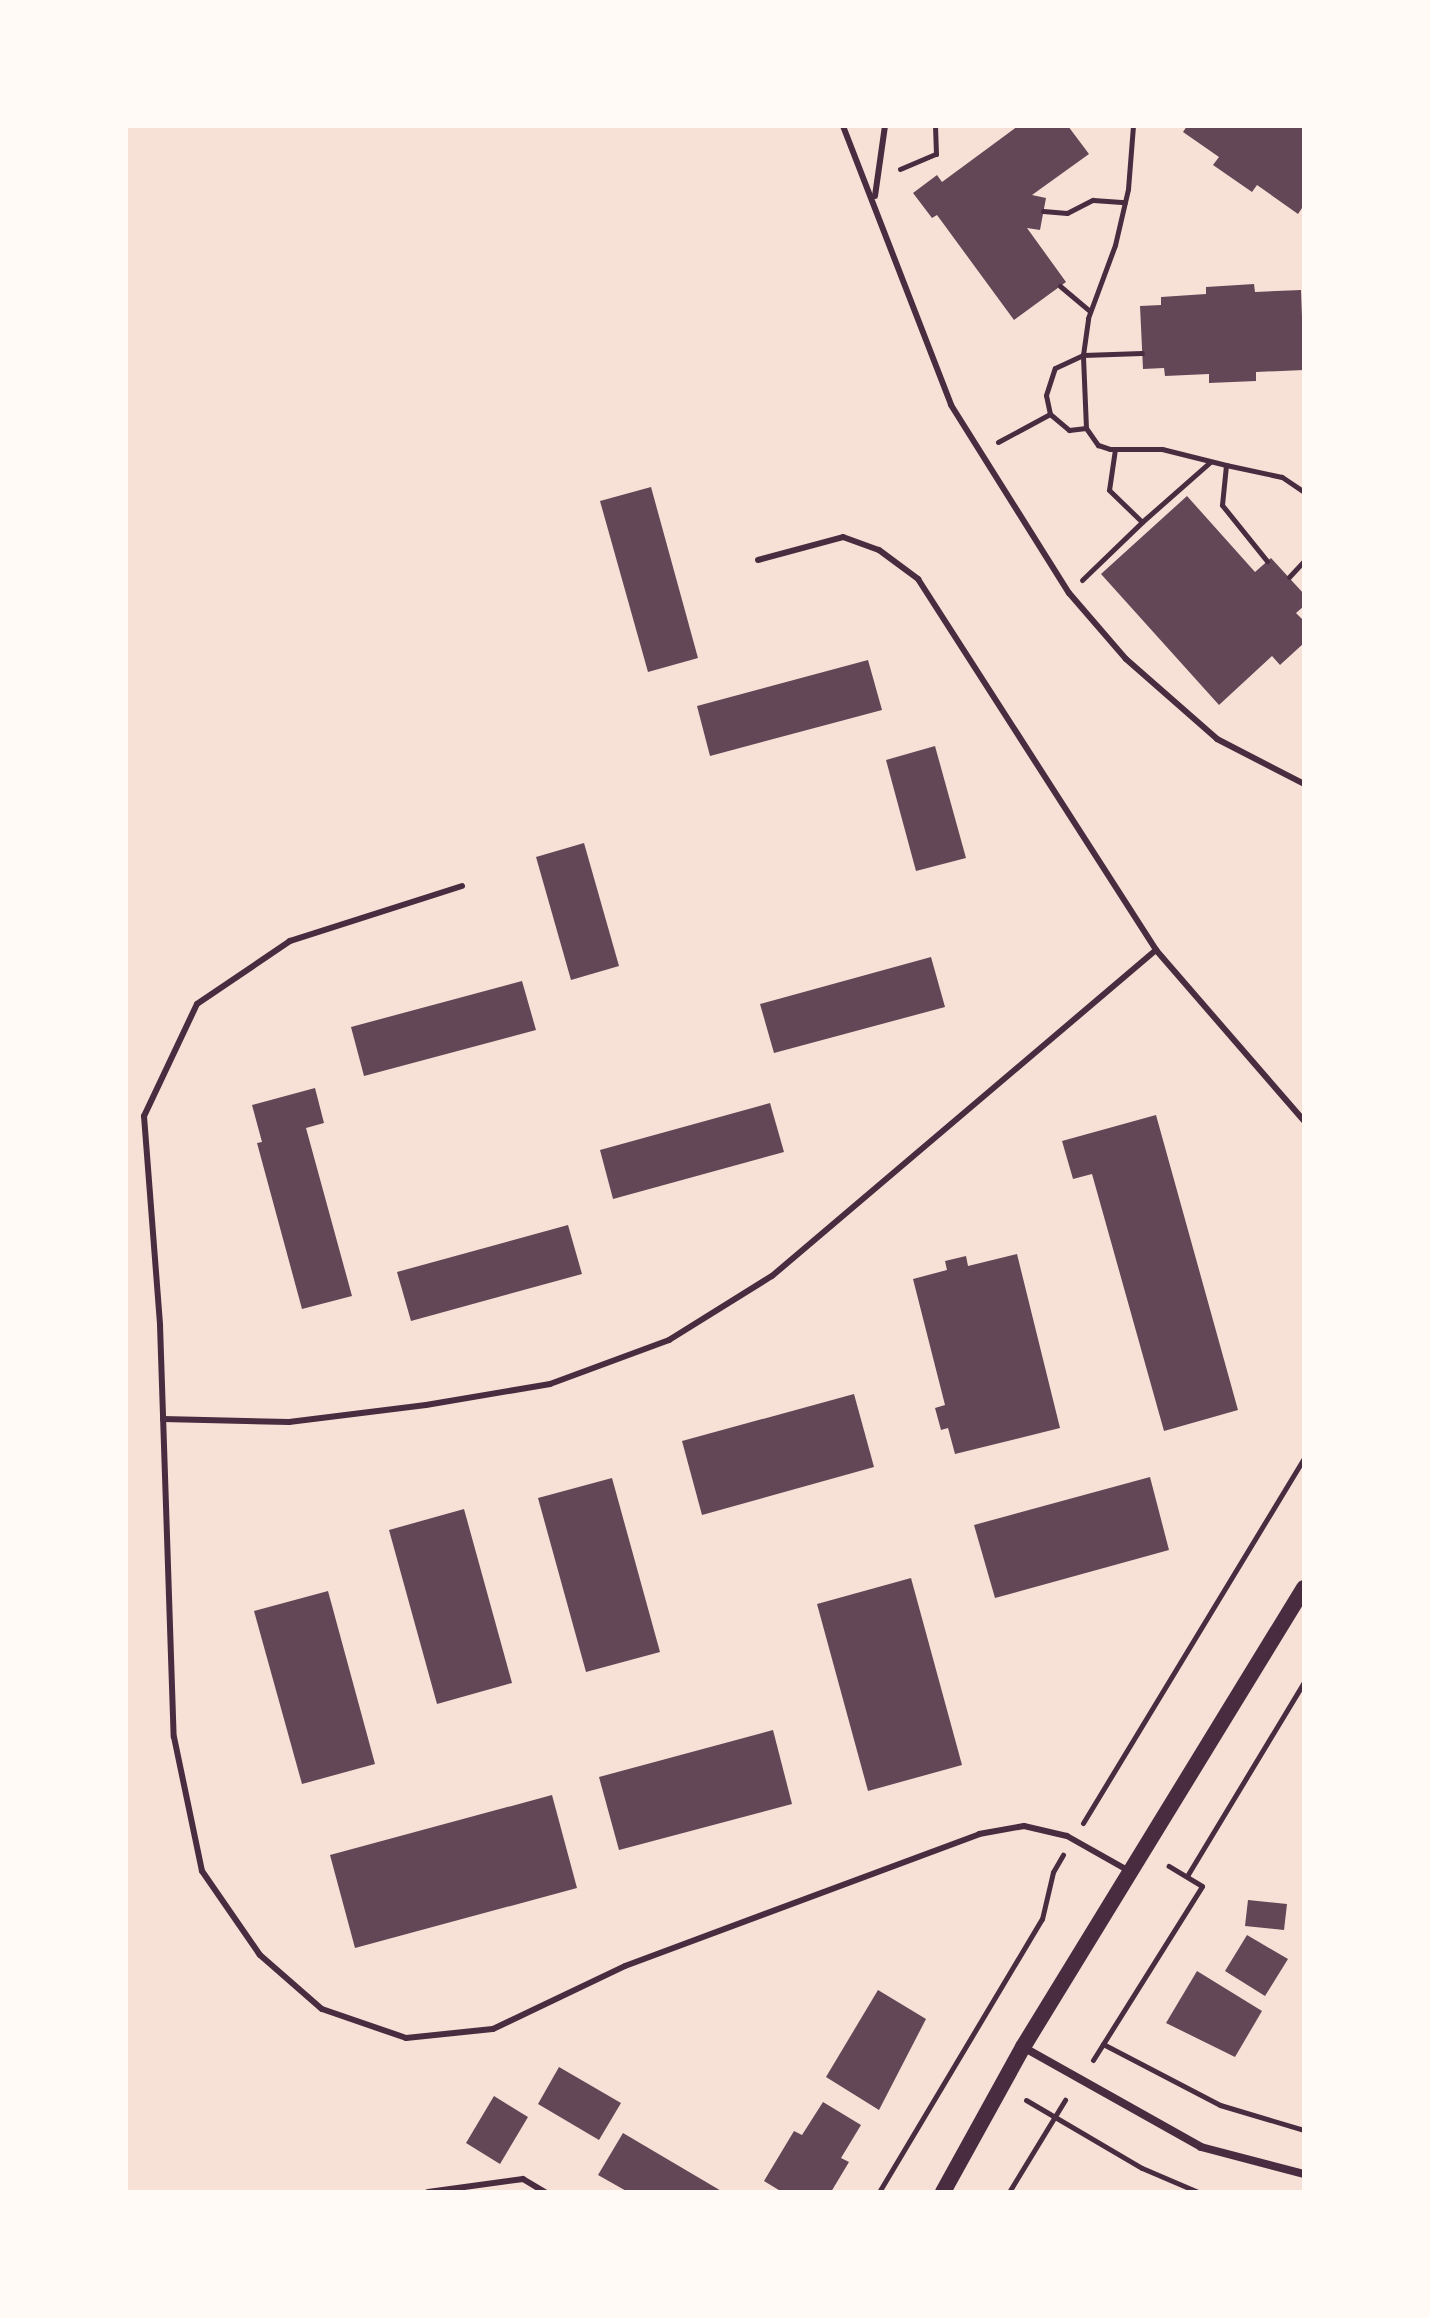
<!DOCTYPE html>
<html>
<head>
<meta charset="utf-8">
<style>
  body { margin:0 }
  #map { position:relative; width:1430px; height:2318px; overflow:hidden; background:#f7e1d7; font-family:Roboto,sans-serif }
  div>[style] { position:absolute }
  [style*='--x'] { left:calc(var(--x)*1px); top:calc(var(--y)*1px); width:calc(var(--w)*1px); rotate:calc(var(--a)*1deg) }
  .building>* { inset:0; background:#644757 }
  .path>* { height:5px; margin:-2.5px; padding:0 2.5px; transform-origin:2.5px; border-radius:2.5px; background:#4a2c40 }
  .service>* { height:6px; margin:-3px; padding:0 3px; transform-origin:3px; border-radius:3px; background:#4a2c40 }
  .minor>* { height:8px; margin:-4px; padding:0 4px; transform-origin:4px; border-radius:4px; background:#4a2c40 }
  .secondary>* { height:16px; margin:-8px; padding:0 8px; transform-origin:8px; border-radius:8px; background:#4a2c40 }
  span { translate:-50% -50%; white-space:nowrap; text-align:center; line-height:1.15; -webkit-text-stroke:8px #fffaf5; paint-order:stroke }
  .frame { position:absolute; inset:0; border:128px solid #fffaf5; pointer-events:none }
</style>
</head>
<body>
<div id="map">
  <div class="building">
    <div style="clip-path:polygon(1018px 126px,1068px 126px,1089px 154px,1032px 195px,1046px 198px,1040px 230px,1027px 228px,1066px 282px,1014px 320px,937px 215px,932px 218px,913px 193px,937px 175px,942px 182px)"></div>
    <div style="clip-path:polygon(1187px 126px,1304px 126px,1304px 205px,1298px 214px,1257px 185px,1252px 192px,1213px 165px,1219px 157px,1183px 132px)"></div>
    <div style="clip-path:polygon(1254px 284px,1255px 292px,1301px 290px,1304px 370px,1256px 372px,1256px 381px,1209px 383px,1209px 374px,1165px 376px,1164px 368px,1143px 369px,1140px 306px,1161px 305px,1161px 297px,1206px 294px,1206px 287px)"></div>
    <div style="clip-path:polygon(651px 487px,698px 658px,648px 672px,600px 501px)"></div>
    <div style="clip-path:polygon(1187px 496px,1255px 572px,1271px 558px,1304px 594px,1304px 606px,1296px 613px,1304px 621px,1304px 643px,1280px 665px,1272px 656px,1219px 705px,1101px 574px)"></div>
    <div style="clip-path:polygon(868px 660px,882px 710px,710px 756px,697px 706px)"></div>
    <div style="clip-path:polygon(935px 746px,966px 858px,916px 871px,886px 760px)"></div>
    <div style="clip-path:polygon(584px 843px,619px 966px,571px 980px,536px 857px)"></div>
    <div style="clip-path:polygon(931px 957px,945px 1007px,774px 1053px,760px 1004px)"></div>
    <div style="clip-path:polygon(522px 981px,536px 1030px,364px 1076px,351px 1027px)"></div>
    <div style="clip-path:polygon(315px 1088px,324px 1123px,306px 1128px,352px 1296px,302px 1309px,257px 1143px,262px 1142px,252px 1105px)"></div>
    <div style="clip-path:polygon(770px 1103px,784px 1152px,613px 1199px,600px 1150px)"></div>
    <div style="clip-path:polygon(1156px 1115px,1238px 1410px,1164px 1431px,1092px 1174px,1073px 1179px,1062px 1141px)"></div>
    <div style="clip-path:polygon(568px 1225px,582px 1274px,411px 1321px,397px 1272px)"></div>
    <div style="clip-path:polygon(1017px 1254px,1060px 1428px,955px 1454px,948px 1428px,941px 1430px,935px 1408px,945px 1405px,913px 1279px,947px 1270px,945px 1261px,966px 1256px,968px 1266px)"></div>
    <div style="clip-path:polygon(854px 1394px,874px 1467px,702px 1515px,682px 1441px)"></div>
    <div style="clip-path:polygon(1150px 1477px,1169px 1550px,995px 1598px,974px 1525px)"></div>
    <div style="clip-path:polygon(612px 1478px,660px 1652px,586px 1672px,538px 1498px)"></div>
    <div style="clip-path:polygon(464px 1509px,512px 1683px,437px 1704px,389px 1530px)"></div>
    <div style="clip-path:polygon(911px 1578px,962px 1765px,868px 1791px,817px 1604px)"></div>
    <div style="clip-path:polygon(328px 1591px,375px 1764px,302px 1784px,254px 1611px)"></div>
    <div style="clip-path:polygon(773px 1730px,792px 1804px,619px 1850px,599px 1777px)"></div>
    <div style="clip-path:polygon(552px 1795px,577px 1888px,355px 1948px,330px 1855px)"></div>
    <div style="clip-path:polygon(1248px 1900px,1287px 1904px,1284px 1930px,1245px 1926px)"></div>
    <div style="clip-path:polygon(1247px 1935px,1288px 1959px,1265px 1996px,1225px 1971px)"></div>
    <div style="clip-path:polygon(1197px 1971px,1262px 2011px,1235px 2057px,1166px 2023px)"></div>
    <div style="clip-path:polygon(878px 1990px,926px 2019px,879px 2110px,826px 2077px)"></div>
    <div style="clip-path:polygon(559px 2067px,621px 2103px,599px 2140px,538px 2104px)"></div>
    <div style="clip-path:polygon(494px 2096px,528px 2117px,500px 2164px,466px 2143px)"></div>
    <div style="clip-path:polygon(823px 2102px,861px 2125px,841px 2158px,849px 2162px,831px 2192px,782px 2192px,764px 2181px,794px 2131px,802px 2135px)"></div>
    <div style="clip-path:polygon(623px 2133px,723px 2192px,628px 2192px,598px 2175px)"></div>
  </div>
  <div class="path">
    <div style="--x:900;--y:169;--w:39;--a:-23"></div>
    <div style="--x:936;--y:154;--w:28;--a:-92"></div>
    <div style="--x:1043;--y:211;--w:24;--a:5"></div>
    <div style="--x:1067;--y:213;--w:29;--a:-27"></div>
    <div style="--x:1093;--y:200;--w:32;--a:4"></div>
    <div style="--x:1060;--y:286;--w:39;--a:40"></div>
    <div style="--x:1050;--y:414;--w:25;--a:40"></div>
    <div style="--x:1069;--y:430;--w:17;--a:-7"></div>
    <div style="--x:1086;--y:428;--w:73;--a:-92.4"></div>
    <div style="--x:1083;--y:355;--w:59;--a:-1.9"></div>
    <div style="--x:1086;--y:428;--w:21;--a:55"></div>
    <div style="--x:1098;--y:445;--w:13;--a:18"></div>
    <div style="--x:1110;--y:449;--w:52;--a:0"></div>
    <div style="--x:1162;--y:449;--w:66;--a:14"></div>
    <div style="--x:1226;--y:465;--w:40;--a:95.7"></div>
    <div style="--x:1222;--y:505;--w:72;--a:51.2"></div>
    <div style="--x:998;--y:442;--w:59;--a:-28.3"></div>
    <div style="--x:1050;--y:414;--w:19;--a:-102"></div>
    <div style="--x:1046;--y:395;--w:28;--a:-72"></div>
    <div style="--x:1055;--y:368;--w:31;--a:-25"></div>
    <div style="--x:1083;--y:355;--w:37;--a:-82"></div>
    <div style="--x:1088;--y:318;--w:78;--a:-69.7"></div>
    <div style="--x:1115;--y:245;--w:57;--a:-76.9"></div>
    <div style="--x:1128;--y:189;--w:63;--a:-85.5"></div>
    <div style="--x:1115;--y:449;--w:41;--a:98.3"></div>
    <div style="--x:1109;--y:490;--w:46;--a:44.1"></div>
    <div style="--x:1142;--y:522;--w:91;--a:-41.4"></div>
    <div style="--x:1226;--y:465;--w:57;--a:12.1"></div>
    <div style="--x:1282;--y:477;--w:27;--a:34"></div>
    <div style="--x:1289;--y:577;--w:22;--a:-47"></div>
    <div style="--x:1082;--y:580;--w:83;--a:-44"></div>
    <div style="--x:1083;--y:1823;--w:427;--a:-58.8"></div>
    <div style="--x:1187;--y:1876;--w:227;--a:-58.9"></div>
    <div style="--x:1103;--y:2044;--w:132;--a:27.5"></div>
    <div style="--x:1220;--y:2105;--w:88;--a:16.6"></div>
    <div style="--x:1093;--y:2060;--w:205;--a:-57.9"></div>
    <div style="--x:1202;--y:1886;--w:39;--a:-149"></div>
    <div style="--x:1026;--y:2100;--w:134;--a:30.4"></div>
    <div style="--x:1142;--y:2168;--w:61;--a:23.2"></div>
    <div style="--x:879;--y:2192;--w:318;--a:-59.2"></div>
    <div style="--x:1042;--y:1919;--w:48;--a:-76.8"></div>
    <div style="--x:1053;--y:1872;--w:20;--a:-60"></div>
    <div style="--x:1009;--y:2192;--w:108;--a:-58.7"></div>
  </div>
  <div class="service">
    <div style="--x:843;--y:126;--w:299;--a:68.8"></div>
    <div style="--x:951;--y:405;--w:222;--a:57.9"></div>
    <div style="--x:1069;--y:593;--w:87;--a:49.2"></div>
    <div style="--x:1126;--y:659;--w:121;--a:41.3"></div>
    <div style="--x:1217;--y:739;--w:98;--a:27.3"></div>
    <div style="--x:875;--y:196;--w:71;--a:-81.9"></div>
    <div style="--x:758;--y:560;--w:88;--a:-15.1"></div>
    <div style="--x:843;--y:537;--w:38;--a:20"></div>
    <div style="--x:879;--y:550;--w:49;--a:36.6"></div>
    <div style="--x:918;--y:579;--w:441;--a:57.3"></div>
    <div style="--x:1156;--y:950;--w:226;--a:49.1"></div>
    <div style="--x:462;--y:886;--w:181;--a:162.3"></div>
    <div style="--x:290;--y:941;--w:112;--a:145.9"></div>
    <div style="--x:197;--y:1004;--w:124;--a:115.3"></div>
    <div style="--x:144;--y:1116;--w:210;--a:85.6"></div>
    <div style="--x:160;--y:1325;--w:412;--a:88.1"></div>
    <div style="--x:174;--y:1737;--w:137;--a:78.2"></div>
    <div style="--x:202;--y:1871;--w:102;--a:55.4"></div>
    <div style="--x:260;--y:1955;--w:82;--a:41.1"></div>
    <div style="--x:322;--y:2009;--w:89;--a:19"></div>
    <div style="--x:406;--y:2038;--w:87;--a:-5.9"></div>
    <div style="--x:493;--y:2029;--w:146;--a:-25.5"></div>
    <div style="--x:625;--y:1966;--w:378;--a:-20.4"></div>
    <div style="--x:979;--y:1834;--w:46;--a:-10.1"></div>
    <div style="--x:1024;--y:1826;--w:44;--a:13.1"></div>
    <div style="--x:1067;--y:1836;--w:71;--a:29.4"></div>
    <div style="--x:163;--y:1419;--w:126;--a:1.4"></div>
    <div style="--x:289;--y:1422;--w:138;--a:-7.1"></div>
    <div style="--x:426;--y:1405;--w:126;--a:-9.6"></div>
    <div style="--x:550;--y:1384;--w:127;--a:-20.3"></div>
    <div style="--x:669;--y:1340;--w:121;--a:-31.9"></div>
    <div style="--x:772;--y:1276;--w:504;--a:-40.33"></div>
    <div style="--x:428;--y:2192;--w:96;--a:-7.8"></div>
    <div style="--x:523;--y:2179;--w:26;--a:31"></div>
  </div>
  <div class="minor">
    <div style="--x:1023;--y:2047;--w:204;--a:29.3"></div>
    <div style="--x:1201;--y:2147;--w:106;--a:14.7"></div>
  </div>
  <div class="secondary">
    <div style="--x:943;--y:2192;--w:166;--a:-61.1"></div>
    <div style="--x:1023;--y:2047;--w:538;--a:-58.53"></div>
  </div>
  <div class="frame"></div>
</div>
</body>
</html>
